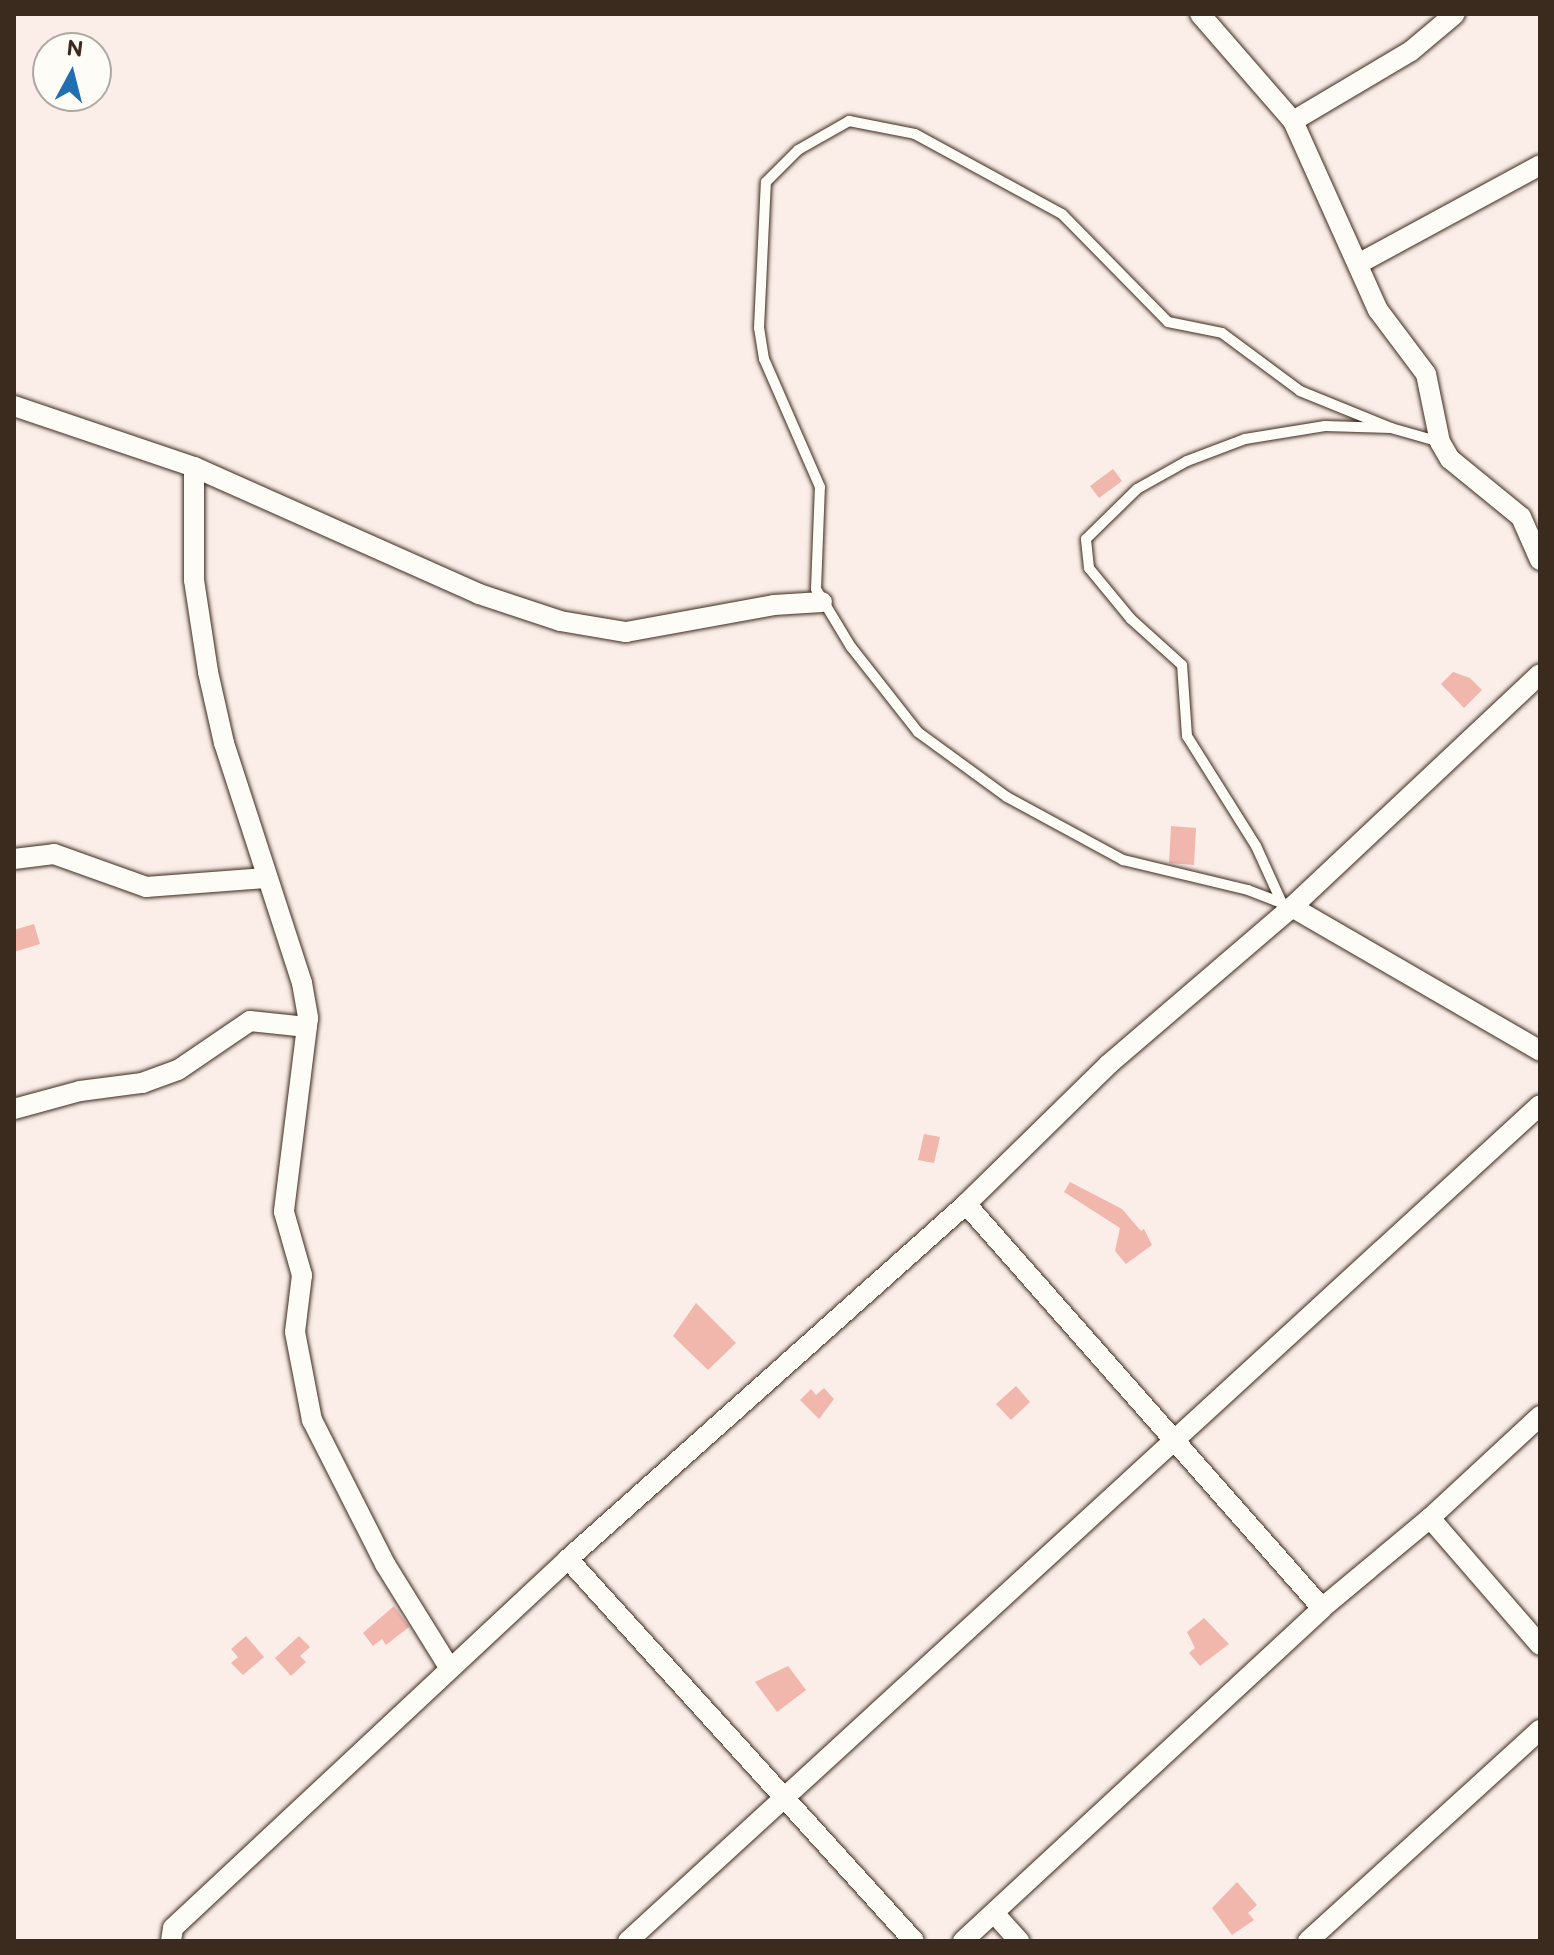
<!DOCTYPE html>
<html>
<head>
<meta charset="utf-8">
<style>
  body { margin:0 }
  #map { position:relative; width:1554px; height:1955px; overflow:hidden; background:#fbeee8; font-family:"Balsamiq Sans",sans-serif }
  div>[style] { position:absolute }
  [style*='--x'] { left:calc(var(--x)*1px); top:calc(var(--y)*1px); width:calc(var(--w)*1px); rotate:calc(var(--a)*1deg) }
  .building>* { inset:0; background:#f1b6ac }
  .roads { filter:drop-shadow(0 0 2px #3b2a1e) drop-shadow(0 0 2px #3b2a1e) }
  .lane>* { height:10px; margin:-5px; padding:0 5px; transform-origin:5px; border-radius:5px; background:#fdfcf7 }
  .street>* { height:20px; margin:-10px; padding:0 10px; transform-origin:10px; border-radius:10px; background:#fdfcf7 }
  span { translate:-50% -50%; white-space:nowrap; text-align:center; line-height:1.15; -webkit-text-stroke:6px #fdfcf7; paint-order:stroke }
  .frame { position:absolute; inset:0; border:16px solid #3b2a1e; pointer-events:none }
  .north { position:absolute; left:32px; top:32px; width:80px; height:80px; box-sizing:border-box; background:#fdfcf7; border:2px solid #afa8a0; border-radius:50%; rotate:7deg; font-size:22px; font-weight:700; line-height:32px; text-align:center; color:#3b2a1e }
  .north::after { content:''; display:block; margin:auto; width:28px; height:36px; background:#1f6fb2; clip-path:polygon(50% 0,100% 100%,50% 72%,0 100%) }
</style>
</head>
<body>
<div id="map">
  <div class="building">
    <div style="clip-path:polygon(1113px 469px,1122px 481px,1099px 498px,1090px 486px)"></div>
    <div style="clip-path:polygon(1453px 672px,1470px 678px,1482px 690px,1464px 708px,1441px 684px)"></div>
    <div style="clip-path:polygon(1171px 826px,1196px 828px,1194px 865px,1169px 863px)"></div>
    <div style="clip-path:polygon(34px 924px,40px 944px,14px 952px,14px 930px)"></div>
    <div style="clip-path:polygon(924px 1134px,940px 1137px,934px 1163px,918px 1160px)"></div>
    <div style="clip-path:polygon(1070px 1182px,1122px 1209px,1141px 1231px,1144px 1229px,1152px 1245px,1126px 1264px,1115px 1251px,1120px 1228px,1064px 1192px)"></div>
    <div style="clip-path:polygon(696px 1303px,736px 1343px,708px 1370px,673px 1336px)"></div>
    <div style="clip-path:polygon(1016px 1386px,1030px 1402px,1011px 1420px,996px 1404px)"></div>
    <div style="clip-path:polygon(824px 1388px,834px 1399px,819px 1419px,800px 1400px,811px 1389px,816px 1395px)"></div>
    <div style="clip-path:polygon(394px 1606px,409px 1627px,386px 1645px,382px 1639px,373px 1646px,363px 1633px)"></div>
    <div style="clip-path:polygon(1204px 1618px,1229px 1644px,1200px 1666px,1189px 1653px,1195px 1648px,1187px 1632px)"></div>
    <div style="clip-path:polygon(246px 1636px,264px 1657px,243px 1675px,231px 1663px,238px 1657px,231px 1649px)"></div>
    <div style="clip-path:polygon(299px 1636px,310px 1647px,300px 1656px,306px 1662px,291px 1676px,275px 1658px)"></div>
    <div style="clip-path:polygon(788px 1666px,806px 1690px,777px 1712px,755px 1682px)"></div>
    <div style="clip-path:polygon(1237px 1882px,1257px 1905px,1248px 1913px,1254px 1920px,1232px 1935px,1212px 1908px)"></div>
  </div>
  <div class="roads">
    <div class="lane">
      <div style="--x:1281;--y:901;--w:60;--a:-114.4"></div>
      <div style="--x:1256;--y:846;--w:130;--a:-122.1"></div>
      <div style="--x:1187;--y:736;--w:71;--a:-94"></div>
      <div style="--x:1182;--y:665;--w:69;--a:-138"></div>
      <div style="--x:1131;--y:619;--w:66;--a:-129.5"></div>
      <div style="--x:1089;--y:568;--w:29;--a:-96"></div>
      <div style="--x:1086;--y:539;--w:71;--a:-44.4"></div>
      <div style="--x:1137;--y:489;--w:57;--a:-29.2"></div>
      <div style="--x:1187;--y:461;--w:62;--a:-20.8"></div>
      <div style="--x:1245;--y:439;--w:81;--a:-9.2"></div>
      <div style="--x:1325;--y:426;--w:66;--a:1.7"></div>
      <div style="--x:1391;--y:428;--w:51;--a:15.9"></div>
      <div style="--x:1292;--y:907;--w:47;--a:-158.9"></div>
      <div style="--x:1248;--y:890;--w:129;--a:-166.5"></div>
      <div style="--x:1123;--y:860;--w:132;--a:-151.5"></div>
      <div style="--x:1007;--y:797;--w:110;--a:-143.9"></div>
      <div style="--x:918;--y:732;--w:108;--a:-128.2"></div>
      <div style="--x:851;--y:647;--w:68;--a:-121.1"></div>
      <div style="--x:816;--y:589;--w:102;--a:-87.8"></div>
      <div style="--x:820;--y:487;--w:140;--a:-113.6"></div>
      <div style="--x:764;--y:359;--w:31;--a:-99"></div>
      <div style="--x:759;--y:328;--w:146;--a:-87.3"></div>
      <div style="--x:766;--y:182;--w:45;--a:-45"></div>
      <div style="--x:798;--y:150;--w:59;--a:-29.6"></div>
      <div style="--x:849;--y:121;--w:67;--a:11.1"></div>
      <div style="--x:915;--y:134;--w:167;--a:28.6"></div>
      <div style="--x:1062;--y:214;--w:151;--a:45.5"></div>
      <div style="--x:1168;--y:322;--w:55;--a:11.5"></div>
      <div style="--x:1222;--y:333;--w:97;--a:36.6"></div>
      <div style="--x:1300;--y:391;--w:98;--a:22.1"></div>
    </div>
    <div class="street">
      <div style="--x:1200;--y:14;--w:142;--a:49"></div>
      <div style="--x:1293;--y:121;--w:207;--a:65.8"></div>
      <div style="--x:1378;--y:310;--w:80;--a:53.1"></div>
      <div style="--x:1426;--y:374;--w:69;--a:78.4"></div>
      <div style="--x:1440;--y:442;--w:20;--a:60"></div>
      <div style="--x:1450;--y:459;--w:92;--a:39.2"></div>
      <div style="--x:1521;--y:517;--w:47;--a:66.2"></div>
      <div style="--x:1293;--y:121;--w:137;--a:-30.7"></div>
      <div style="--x:1411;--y:51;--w:57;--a:-40.1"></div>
      <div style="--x:1358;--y:264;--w:207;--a:-28.5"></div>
      <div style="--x:14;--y:406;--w:190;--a:18.7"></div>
      <div style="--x:194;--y:467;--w:312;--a:24"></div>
      <div style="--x:479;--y:594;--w:85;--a:18.4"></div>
      <div style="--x:560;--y:621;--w:67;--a:9.5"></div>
      <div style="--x:626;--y:632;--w:150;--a:-10.3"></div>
      <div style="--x:774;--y:605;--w:48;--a:-3.6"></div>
      <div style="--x:194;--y:467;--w:113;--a:90"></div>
      <div style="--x:194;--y:580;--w:93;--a:81.3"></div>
      <div style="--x:208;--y:672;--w:73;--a:77.3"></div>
      <div style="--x:224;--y:743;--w:252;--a:72"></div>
      <div style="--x:302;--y:983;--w:36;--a:80"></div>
      <div style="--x:308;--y:1018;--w:195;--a:97.1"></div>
      <div style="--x:284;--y:1212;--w:66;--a:74.1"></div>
      <div style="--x:302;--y:1275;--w:57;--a:97"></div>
      <div style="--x:295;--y:1332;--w:90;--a:79.1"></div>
      <div style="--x:312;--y:1420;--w:161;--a:63.1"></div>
      <div style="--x:385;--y:1564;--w:123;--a:58.2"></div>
      <div style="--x:14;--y:859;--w:40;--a:-7.1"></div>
      <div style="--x:54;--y:854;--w:98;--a:19.7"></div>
      <div style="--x:146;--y:887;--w:120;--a:-4.3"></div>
      <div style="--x:1292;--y:907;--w:287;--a:30.1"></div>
      <div style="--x:14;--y:1109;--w:68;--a:-15.3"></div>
      <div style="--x:80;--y:1091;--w:63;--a:-7.4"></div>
      <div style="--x:142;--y:1083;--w:38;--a:-20"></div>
      <div style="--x:178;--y:1070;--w:87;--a:-34.2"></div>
      <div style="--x:250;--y:1021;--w:57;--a:6"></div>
      <div style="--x:966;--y:1204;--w:538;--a:48.61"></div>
      <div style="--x:1430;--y:1518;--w:168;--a:49.1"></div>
      <div style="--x:568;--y:1559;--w:515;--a:47.83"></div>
      <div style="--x:994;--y:1913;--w:38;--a:48"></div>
      <div style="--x:171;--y:1941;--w:13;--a:-81"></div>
      <div style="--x:173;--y:1928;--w:541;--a:-43.05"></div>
      <div style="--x:568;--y:1559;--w:533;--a:-41.73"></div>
      <div style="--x:966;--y:1204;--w:200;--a:-44.4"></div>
      <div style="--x:1109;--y:1064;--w:241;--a:-40.6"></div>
      <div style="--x:1292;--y:907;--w:340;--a:-43.2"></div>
      <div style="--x:628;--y:1941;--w:1237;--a:-42.51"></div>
      <div style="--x:963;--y:1941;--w:490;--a:-42.8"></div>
      <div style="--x:1322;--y:1608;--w:141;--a:-39.8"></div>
      <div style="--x:1430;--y:1518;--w:150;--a:-42.8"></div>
      <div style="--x:1308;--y:1941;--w:314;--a:-42.3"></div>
    </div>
  </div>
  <div class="frame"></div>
  <div class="north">N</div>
</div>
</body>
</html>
